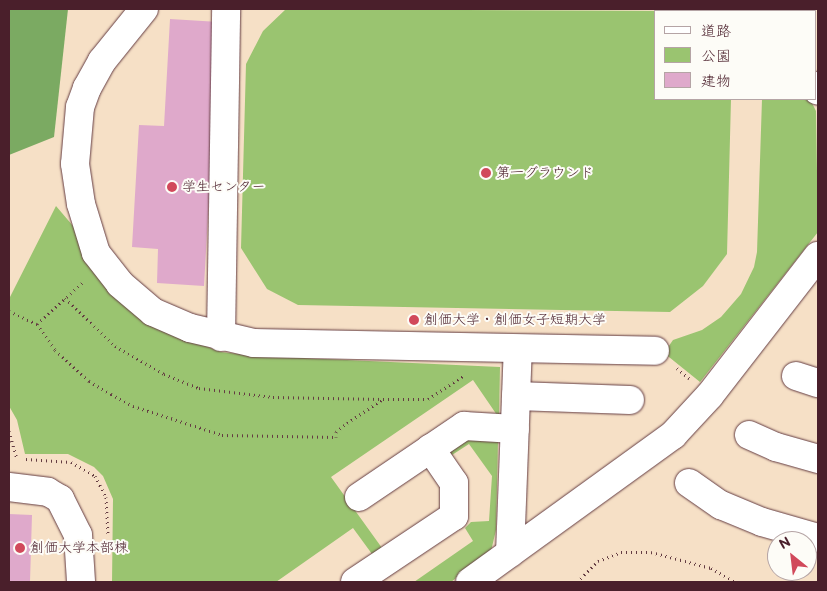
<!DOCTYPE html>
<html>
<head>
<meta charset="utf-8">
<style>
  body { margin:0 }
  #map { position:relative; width:827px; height:591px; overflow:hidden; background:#f6e0c6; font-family:"Balsamiq Sans","Klee One",sans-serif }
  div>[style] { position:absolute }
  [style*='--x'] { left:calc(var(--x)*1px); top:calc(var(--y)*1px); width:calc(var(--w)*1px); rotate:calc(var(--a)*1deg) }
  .green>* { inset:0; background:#9ac470 }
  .forest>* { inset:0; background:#7baa62 }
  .building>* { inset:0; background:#dfa9cb }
  .path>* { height:3px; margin-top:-1.5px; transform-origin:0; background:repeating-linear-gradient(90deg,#643c42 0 1px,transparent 0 5px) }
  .roads { filter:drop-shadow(0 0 1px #643c42) drop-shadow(0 0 1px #643c42) }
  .minor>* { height:28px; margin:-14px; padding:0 14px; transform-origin:14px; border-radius:14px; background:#fff }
  .dots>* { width:14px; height:14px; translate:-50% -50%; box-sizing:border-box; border:2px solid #fdfcf7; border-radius:50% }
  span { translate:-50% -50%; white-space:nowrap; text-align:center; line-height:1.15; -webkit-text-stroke:4px #fdfcf7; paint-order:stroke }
  .poi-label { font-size:14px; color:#4a1f2b }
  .left { translate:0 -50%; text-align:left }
  .frame { position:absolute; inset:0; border:10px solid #4a1f2b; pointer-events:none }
  .legend { position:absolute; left:654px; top:10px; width:162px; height:90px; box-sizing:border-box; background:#fdfcf7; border:1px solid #b5a4a5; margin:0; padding:6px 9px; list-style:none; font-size:15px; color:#4a1f2b }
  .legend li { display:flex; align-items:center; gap:10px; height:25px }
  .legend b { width:25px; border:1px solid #b5a4a5 }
  .north { position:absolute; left:767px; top:531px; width:50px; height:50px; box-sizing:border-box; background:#fdfcf7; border:1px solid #b5a4a5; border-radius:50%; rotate:331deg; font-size:14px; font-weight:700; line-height:20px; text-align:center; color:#4a1f2b }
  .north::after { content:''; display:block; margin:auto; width:18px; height:22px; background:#d1495b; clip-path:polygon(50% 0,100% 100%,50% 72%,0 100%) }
</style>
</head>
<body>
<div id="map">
  <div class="green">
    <div style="clip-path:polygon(286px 9px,675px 11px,656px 11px,656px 99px,731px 99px,727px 254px,703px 286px,670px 312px,298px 305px,267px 289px,241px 248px,246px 64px,263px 31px)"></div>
    <div style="clip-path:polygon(762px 99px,810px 99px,816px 111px,818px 232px,700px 382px,664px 353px,673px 340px,702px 330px,721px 317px,741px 294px,754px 267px,757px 252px)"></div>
    <div style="clip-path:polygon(56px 206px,160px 328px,221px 352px,259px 356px,500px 367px,499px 418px,473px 380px,331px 477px,382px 548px,372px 554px,353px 528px,276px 582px,112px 582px,113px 499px,103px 476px,94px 467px,68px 454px,25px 454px,17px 420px,9px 406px,9px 299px)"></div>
    <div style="clip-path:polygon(465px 439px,498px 441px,496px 530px,491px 551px,451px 582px,414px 582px,473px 541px,465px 528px,471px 522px,489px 521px,492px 476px,469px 444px,452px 455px,448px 450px)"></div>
  </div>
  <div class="forest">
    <div style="clip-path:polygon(9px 9px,68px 9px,54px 137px,9px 155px)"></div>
  </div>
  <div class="building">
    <div style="clip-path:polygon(170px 19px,219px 22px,204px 286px,157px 283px,158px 249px,132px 247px,139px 125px,164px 126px)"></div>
    <div style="clip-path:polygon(9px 514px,32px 515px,30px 582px,9px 582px)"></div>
  </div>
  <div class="path">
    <div style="--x:65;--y:298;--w:69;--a:43.8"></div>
    <div style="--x:115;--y:346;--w:56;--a:29.7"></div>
    <div style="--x:164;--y:374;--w:38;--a:22"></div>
    <div style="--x:199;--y:388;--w:75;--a:6.9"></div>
    <div style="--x:273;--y:397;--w:109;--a:1.1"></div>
    <div style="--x:9;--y:311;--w:31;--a:25"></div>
    <div style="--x:37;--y:324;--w:32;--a:55"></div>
    <div style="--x:55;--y:350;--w:46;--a:42.4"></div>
    <div style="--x:89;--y:381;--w:26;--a:31"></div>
    <div style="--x:111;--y:394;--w:25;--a:29"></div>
    <div style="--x:133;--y:406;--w:94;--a:18"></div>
    <div style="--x:222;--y:435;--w:114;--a:1"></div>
    <div style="--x:336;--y:437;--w:5;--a:-90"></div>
    <div style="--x:336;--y:432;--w:14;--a:-39"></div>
    <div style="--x:347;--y:423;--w:43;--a:-33.7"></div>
    <div style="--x:383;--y:399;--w:45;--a:0"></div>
    <div style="--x:428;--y:399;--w:42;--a:-33.3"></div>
    <div style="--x:37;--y:324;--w:62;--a:-42.4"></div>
    <div style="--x:677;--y:368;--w:16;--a:40"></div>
    <div style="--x:9;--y:431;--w:29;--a:74"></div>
    <div style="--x:26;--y:459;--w:45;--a:3.8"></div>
    <div style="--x:71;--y:462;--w:28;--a:30"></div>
    <div style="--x:95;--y:476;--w:24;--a:62"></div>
    <div style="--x:106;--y:497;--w:39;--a:87"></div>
    <div style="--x:577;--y:582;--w:30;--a:-45"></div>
    <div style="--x:598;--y:561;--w:25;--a:-21"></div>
    <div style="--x:621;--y:552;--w:30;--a:0"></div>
    <div style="--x:651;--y:552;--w:62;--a:14.9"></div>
    <div style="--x:711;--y:568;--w:28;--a:30"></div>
  </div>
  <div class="roads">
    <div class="minor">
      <div style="--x:144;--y:9;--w:67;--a:128.9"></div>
      <div style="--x:102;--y:61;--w:31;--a:119"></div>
      <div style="--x:87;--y:88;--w:20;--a:110"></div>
      <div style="--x:80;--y:107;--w:57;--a:95"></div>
      <div style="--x:75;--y:164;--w:40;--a:81.5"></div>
      <div style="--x:81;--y:204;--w:51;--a:73"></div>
      <div style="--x:96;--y:253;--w:39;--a:52"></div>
      <div style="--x:120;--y:284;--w:43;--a:40.3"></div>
      <div style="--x:153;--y:312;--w:40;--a:23.4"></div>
      <div style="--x:190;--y:328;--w:66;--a:13.2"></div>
      <div style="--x:254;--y:343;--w:401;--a:1.1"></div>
      <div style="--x:769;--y:9;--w:3;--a:45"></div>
      <div style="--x:816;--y:86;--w:5;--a:68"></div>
      <div style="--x:221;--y:337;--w:328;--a:-89.1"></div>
      <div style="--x:796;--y:376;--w:23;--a:18"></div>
      <div style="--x:516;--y:396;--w:114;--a:2"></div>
      <div style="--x:749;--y:435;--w:30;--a:24"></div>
      <div style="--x:776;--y:447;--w:44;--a:15.9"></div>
      <div style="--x:689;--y:483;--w:39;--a:35"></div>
      <div style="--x:721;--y:505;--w:44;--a:22.5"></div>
      <div style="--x:762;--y:522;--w:58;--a:15.9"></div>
      <div style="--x:9;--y:487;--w:39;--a:7"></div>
      <div style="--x:48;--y:492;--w:14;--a:30"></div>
      <div style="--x:60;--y:499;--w:40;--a:63.4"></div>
      <div style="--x:78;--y:535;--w:47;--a:86.3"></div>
      <div style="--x:359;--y:497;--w:127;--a:-34.1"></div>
      <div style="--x:464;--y:426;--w:51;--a:3.4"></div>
      <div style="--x:510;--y:553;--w:204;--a:-87.8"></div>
      <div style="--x:355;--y:582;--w:119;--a:-33.7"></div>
      <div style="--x:454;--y:516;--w:33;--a:-90"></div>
      <div style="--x:454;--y:483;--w:42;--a:-124.4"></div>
      <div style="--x:470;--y:582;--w:251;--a:-35.9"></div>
      <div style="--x:673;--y:435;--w:54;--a:-47.2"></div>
      <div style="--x:710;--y:395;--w:176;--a:-52.2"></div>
    </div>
  </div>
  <div class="dots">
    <div style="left:486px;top:173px;background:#d1495b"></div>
    <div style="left:172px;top:187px;background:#d1495b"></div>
    <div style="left:414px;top:320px;background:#d1495b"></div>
    <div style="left:20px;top:548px;background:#d1495b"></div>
  </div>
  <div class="poi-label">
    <span class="left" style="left:496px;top:173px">第一グラウンド</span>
    <span class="left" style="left:182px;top:187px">学生センター</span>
    <span class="left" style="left:424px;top:320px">創価大学・創価女子短期大学</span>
    <span class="left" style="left:30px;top:548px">創価大学本部棟</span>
  </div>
  <div class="frame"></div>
  <ul class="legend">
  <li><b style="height:6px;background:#fff"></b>道路</li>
  <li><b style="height:14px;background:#9ac470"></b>公園</li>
  <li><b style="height:14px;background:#dfa9cb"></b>建物</li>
  </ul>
  <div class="north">N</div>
</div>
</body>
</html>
